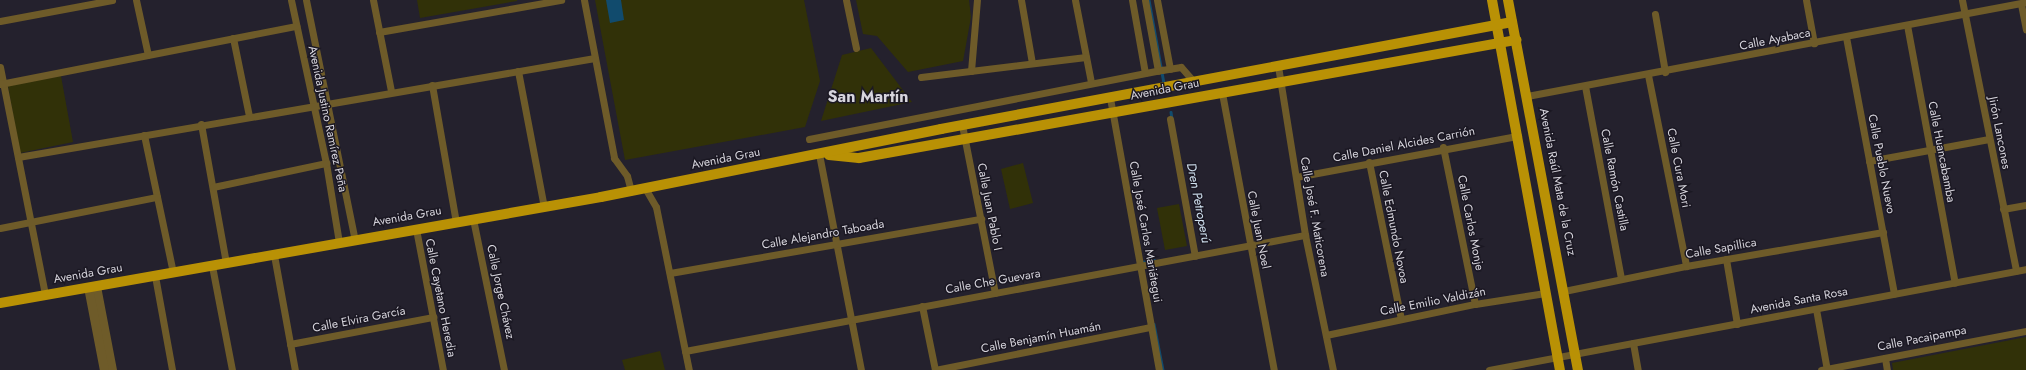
<!DOCTYPE html>
<html>
<head>
<meta charset="utf-8">
<style>
  body { margin:0 }
  #map { position:relative; width:2026px; height:370px; overflow:hidden; background:#24212d; font-family:Jost,sans-serif }
  div>[style] { position:absolute }
  [style*='--x'] { left:calc(var(--x)*1px); top:calc(var(--y)*1px); width:calc(var(--w)*1px); rotate:calc(var(--a)*1deg) }
  .green>* { inset:0; background:#313108 }
  .water>* { inset:0; background:#114b6d }
  .stream>* { height:2.5px; margin:-1.25px; padding:0 1.25px; transform-origin:1.25px; border-radius:1.25px; background:#114b6d }
  .minor>* { height:7px; margin:-3.5px; padding:0 3.5px; transform-origin:3.5px; border-radius:3.5px; background:#6e5b29 }
  .tertiary>* { height:9px; margin:-4.5px; padding:0 4.5px; transform-origin:4.5px; border-radius:4.5px; background:#6e5b29 }
  .primary>* { height:10px; margin:-5px; padding:0 5px; transform-origin:5px; border-radius:5px; background:#b99105 }
  span { translate:-50% -50%; white-space:nowrap; text-align:center; line-height:1.15; -webkit-text-stroke:3px #1b1823; paint-order:stroke }
  .street-label { font-size:12px; color:#d7d5dd }
  .water-label { font-size:13px; color:#d1e2f0; font-style:italic }
  .district-label { font-size:16px; color:#d7d5dd; font-weight:700 }
</style>
</head>
<body>
<div id="map">
  <div class="green">
    <div style="clip-path:polygon(417px 0,517px 0,517px 1px,420px 18px)"></div>
    <div style="clip-path:polygon(595px 0,804px 0,820px 81px,805px 127px,625px 160px)"></div>
    <div style="clip-path:polygon(856px 0,969px 0,971px 17px,963px 61px,908px 72px,877px 36px,863px 34px)"></div>
    <div style="clip-path:polygon(871px 48px,912px 102px,821px 121px,842px 55px)"></div>
    <div style="clip-path:polygon(61px 76px,73px 142px,20px 153px,8px 86px)"></div>
    <div style="clip-path:polygon(1023px 163px,1033px 203px,1010px 209px,1001px 169px)"></div>
    <div style="clip-path:polygon(1179px 204px,1187px 246px,1165px 250px,1157px 208px)"></div>
    <div style="clip-path:polygon(2026px 337px,2026px 370px,1893px 370px,1892px 363px)"></div>
    <div style="clip-path:polygon(660px 351px,665px 370px,625px 370px,622px 360px)"></div>
  </div>
  <div class="water">
    <div style="clip-path:polygon(606px 0,621px 0,624px 20px,610px 23px)"></div>
  </div>
  <div class="stream">
    <div style="--x:1149;--y:0;--w:84;--a:79.8"></div>
    <div style="--x:1171;--y:112;--w:7;--a:82"></div>
    <div style="--x:1143;--y:264;--w:2;--a:-117"></div>
    <div style="--x:1142;--y:262;--w:12;--a:-9"></div>
    <div style="--x:1154;--y:324;--w:47;--a:78.9"></div>
  </div>
  <div class="minor">
    <div style="--x:136;--y:0;--w:56;--a:77.7"></div>
    <div style="--x:291;--y:0;--w:167;--a:77.9"></div>
    <div style="--x:326;--y:163;--w:80;--a:80.7"></div>
    <div style="--x:306;--y:0;--w:245;--a:78.5"></div>
    <div style="--x:373;--y:0;--w:93;--a:78.8"></div>
    <div style="--x:584;--y:0;--w:161;--a:79.2"></div>
    <div style="--x:614;--y:158;--w:22;--a:54"></div>
    <div style="--x:627;--y:176;--w:16;--a:75"></div>
    <div style="--x:846;--y:0;--w:49;--a:78.2"></div>
    <div style="--x:1021;--y:0;--w:64;--a:80.1"></div>
    <div style="--x:1075;--y:0;--w:84;--a:79"></div>
    <div style="--x:1132;--y:0;--w:74;--a:79.9"></div>
    <div style="--x:1145;--y:0;--w:72;--a:79.6"></div>
    <div style="--x:1157;--y:0;--w:70;--a:79.3"></div>
    <div style="--x:1806;--y:0;--w:44;--a:79.5"></div>
    <div style="--x:1962;--y:0;--w:276;--a:78.7"></div>
    <div style="--x:2021;--y:4;--w:26;--a:79"></div>
    <div style="--x:1655;--y:14;--w:59;--a:80.2"></div>
    <div style="--x:0;--y:21;--w:114;--a:-10.6"></div>
    <div style="--x:1907;--y:25;--w:262;--a:79.5"></div>
    <div style="--x:379;--y:32;--w:185;--a:-10"></div>
    <div style="--x:1846;--y:37;--w:261;--a:79.4"></div>
    <div style="--x:233;--y:38;--w:80;--a:78.4"></div>
    <div style="--x:1278;--y:66;--w:171;--a:80.9"></div>
    <div style="--x:1305;--y:235;--w:138;--a:78.3"></div>
    <div style="--x:0;--y:67;--w:232;--a:78.8"></div>
    <div style="--x:518;--y:71;--w:138;--a:79.2"></div>
    <div style="--x:971;--y:71;--w:71;--a:-85.2"></div>
    <div style="--x:1648;--y:75;--w:195;--a:78.7"></div>
    <div style="--x:921;--y:77;--w:166;--a:-6.9"></div>
    <div style="--x:0;--y:84;--w:302;--a:-11.1"></div>
    <div style="--x:432;--y:85;--w:139;--a:80.1"></div>
    <div style="--x:1585;--y:86;--w:196;--a:79.4"></div>
    <div style="--x:1222;--y:93;--w:282;--a:79.4"></div>
    <div style="--x:1527;--y:96;--w:508;--a:-10.67"></div>
    <div style="--x:1110;--y:98;--w:276;--a:79.8"></div>
    <div style="--x:1170;--y:119;--w:139;--a:79.7"></div>
    <div style="--x:201;--y:124;--w:141;--a:79.8"></div>
    <div style="--x:962;--y:125;--w:171;--a:78.9"></div>
    <div style="--x:144;--y:135;--w:141;--a:78.1"></div>
    <div style="--x:809;--y:139;--w:360;--a:-11.1"></div>
    <div style="--x:1162;--y:70;--w:19;--a:-9"></div>
    <div style="--x:1181;--y:67;--w:20;--a:49"></div>
    <div style="--x:1443;--y:147;--w:160;--a:78.5"></div>
    <div style="--x:819;--y:154;--w:220;--a:79"></div>
    <div style="--x:18;--y:157;--w:585;--a:-9.74"></div>
    <div style="--x:1869;--y:161;--w:122;--a:-10.4"></div>
    <div style="--x:1369;--y:162;--w:160;--a:78.5"></div>
    <div style="--x:1296;--y:177;--w:226;--a:-10.5"></div>
    <div style="--x:213;--y:187;--w:116;--a:-12"></div>
    <div style="--x:645;--y:188;--w:22;--a:60"></div>
    <div style="--x:656;--y:207;--w:166;--a:78.6"></div>
    <div style="--x:2003;--y:209;--w:23;--a:-10"></div>
    <div style="--x:473;--y:219;--w:154;--a:78.4"></div>
    <div style="--x:0;--y:228;--w:160;--a:-11.2"></div>
    <div style="--x:416;--y:229;--w:144;--a:79.2"></div>
    <div style="--x:274;--y:255;--w:117;--a:79.7"></div>
    <div style="--x:1726;--y:259;--w:66;--a:80.4"></div>
    <div style="--x:212;--y:266;--w:106;--a:79.1"></div>
    <div style="--x:670;--y:273;--w:316;--a:-9.9"></div>
    <div style="--x:155;--y:276;--w:96;--a:79.7"></div>
    <div style="--x:1564;--y:291;--w:125;--a:-11.6"></div>
    <div style="--x:1686;--y:266;--w:200;--a:-9.8"></div>
    <div style="--x:922;--y:306;--w:65;--a:78.5"></div>
    <div style="--x:1816;--y:309;--w:62;--a:79.8"></div>
    <div style="--x:1326;--y:335;--w:152;--a:-11.8"></div>
    <div style="--x:1475;--y:304;--w:71;--a:-8.9"></div>
    <div style="--x:1633;--y:343;--w:27;--a:80"></div>
    <div style="--x:290;--y:344;--w:146;--a:-10.7"></div>
    <div style="--x:685;--y:351;--w:631;--a:-10.6"></div>
    <div style="--x:1885;--y:358;--w:12;--a:81"></div>
    <div style="--x:935;--y:370;--w:220;--a:-11.3"></div>
    <div style="--x:1489;--y:370;--w:546;--a:-10.65"></div>
    <div style="--x:1821;--y:370;--w:209;--a:-10.8"></div>
  </div>
  <div class="tertiary">
    <div style="--x:96;--y:286;--w:86;--a:79.2"></div>
    <div style="--x:88;--y:287;--w:85;--a:79.1"></div>
  </div>
  <div class="primary">
    <div style="--x:1492;--y:0;--w:376;--a:79.6"></div>
    <div style="--x:1508;--y:0;--w:377;--a:79.3"></div>
    <div style="--x:829;--y:155;--w:30;--a:6"></div>
    <div style="--x:859;--y:158;--w:668;--a:-10.18"></div>
    <div style="--x:0;--y:303;--w:610;--a:-10"></div>
    <div style="--x:601;--y:197;--w:347;--a:-11.3"></div>
    <div style="--x:941;--y:129;--w:581;--a:-10.61"></div>
  </div>
  <div class="street-label">
    <span style="left:1775px;top:40px;rotate:-11deg">Calle Ayabaca</span>
    <span style="left:1165px;top:90px;rotate:-11deg">Avenida Grau</span>
    <span style="left:327px;top:119px;rotate:78deg">Avenida Justino Ramírez Peña</span>
    <span style="left:1999px;top:133px;rotate:79deg">Jirón Lancones</span>
    <span style="left:1404px;top:145px;rotate:-11deg">Calle Daniel Alcides Carrión</span>
    <span style="left:1941px;top:152px;rotate:79deg">Calle Huancabamba</span>
    <span style="left:726px;top:159px;rotate:-11deg">Avenida Grau</span>
    <span style="left:1881px;top:164px;rotate:79deg">Calle Pueblo Nuevo</span>
    <span style="left:1678px;top:168px;rotate:79deg">Calle Cura Mori</span>
    <span style="left:1614px;top:180px;rotate:79deg">Calle Ramón Castilla</span>
    <span style="left:1557px;top:182px;rotate:79deg">Avenida Raúl Mata de la Cruz</span>
    <span style="left:989px;top:207px;rotate:79deg">Calle Juan Pablo I</span>
    <span style="left:407px;top:217px;rotate:-10deg">Avenida Grau</span>
    <span style="left:1314px;top:217px;rotate:80deg">Calle José F. Maticorena</span>
    <span style="left:1470px;top:223px;rotate:79deg">Calle Carlos Monje</span>
    <span style="left:1393px;top:227px;rotate:79deg">Calle Edmundo Novoa</span>
    <span style="left:1258px;top:230px;rotate:79deg">Calle Juan Noel</span>
    <span style="left:1145px;top:232px;rotate:80deg">Calle José Carlos Mariátegui</span>
    <span style="left:823px;top:235px;rotate:-10deg">Calle Alejandro Taboada</span>
    <span style="left:1721px;top:249px;rotate:-10deg">Calle Sapillica</span>
    <span style="left:88px;top:274px;rotate:-10deg">Avenida Grau</span>
    <span style="left:993px;top:282px;rotate:-10deg">Calle Che Guevara</span>
    <span style="left:500px;top:292px;rotate:78deg">Calle Jorge Chávez</span>
    <span style="left:440px;top:298px;rotate:79deg">Calle Cayetano Heredia</span>
    <span style="left:1799px;top:301px;rotate:-11deg">Avenida Santa Rosa</span>
    <span style="left:1433px;top:302px;rotate:-11deg">Calle Emilio Valdizán</span>
    <span style="left:359px;top:320px;rotate:-11deg">Calle Elvira García</span>
    <span style="left:1041px;top:338px;rotate:-11deg">Calle Benjamín Huamán</span>
    <span style="left:1922px;top:339px;rotate:-11deg">Calle Pacaipampa</span>
  </div>
  <div class="water-label">
    <span style="left:1198px;top:203px;rotate:79deg">Dren Petroperú</span>
  </div>
  <div class="district-label">
    <span style="left:868px;top:97px">San Martín</span>
  </div>
</div>
</body>
</html>
